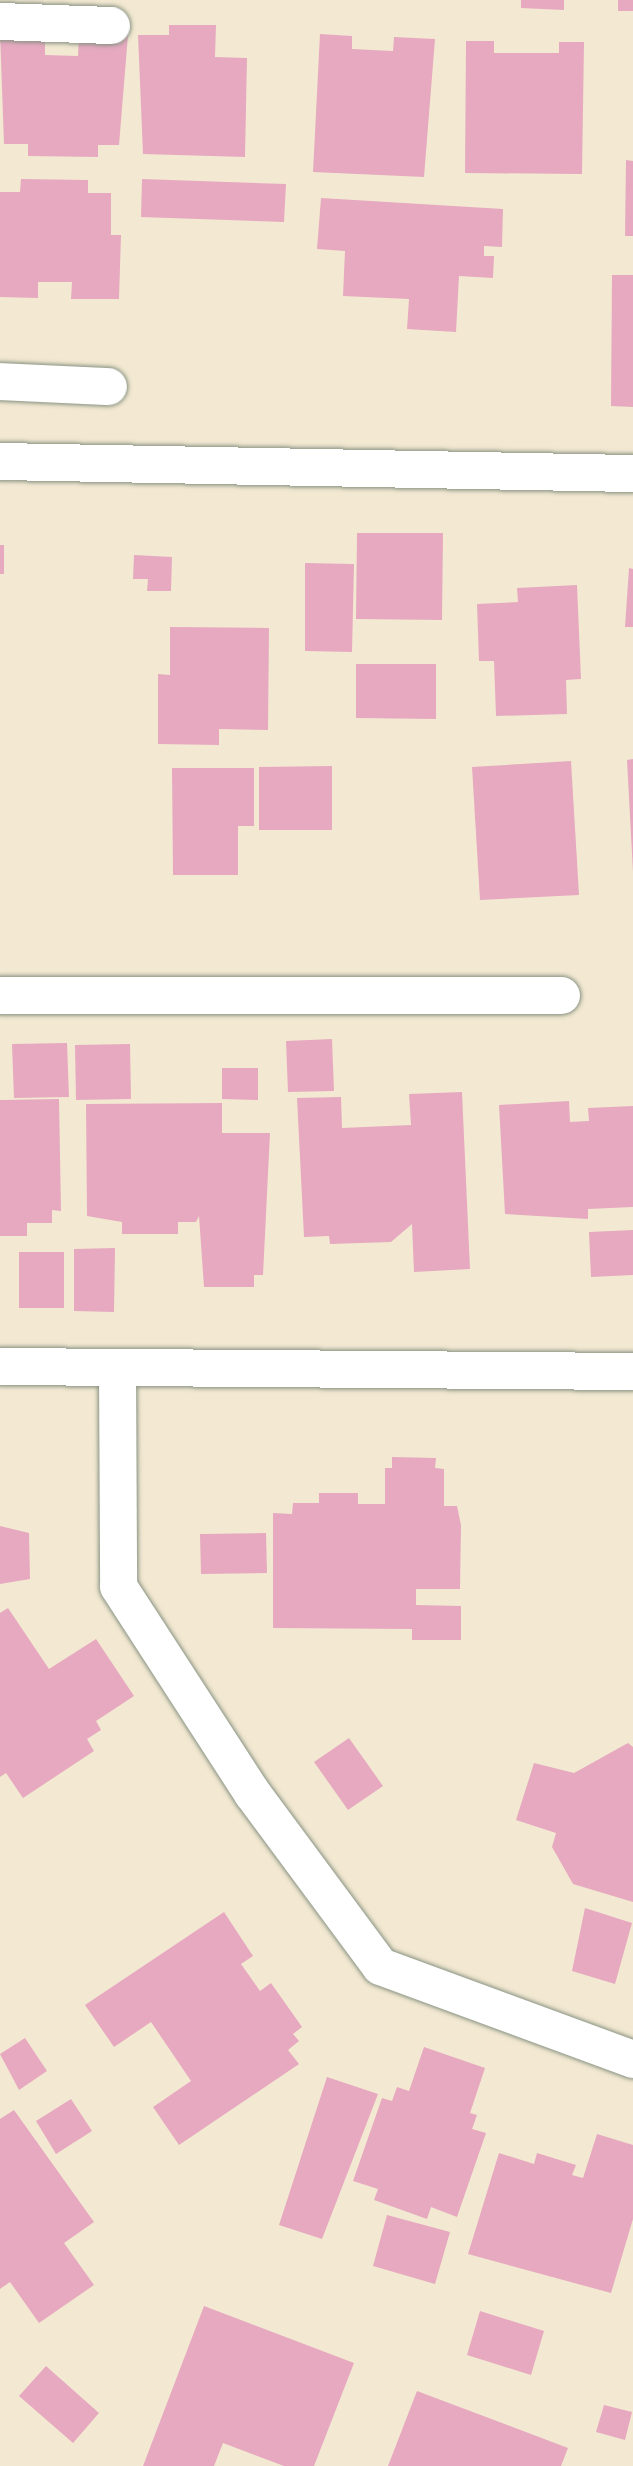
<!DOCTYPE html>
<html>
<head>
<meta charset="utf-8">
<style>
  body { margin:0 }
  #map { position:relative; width:633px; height:2466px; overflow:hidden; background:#f3e9d2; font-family:"Libre Bodoni",serif }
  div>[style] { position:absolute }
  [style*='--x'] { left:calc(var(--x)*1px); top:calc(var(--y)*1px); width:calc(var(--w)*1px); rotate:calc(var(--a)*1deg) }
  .building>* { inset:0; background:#e6a9c0 }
  .roads { filter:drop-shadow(0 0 2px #899383) drop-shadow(0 0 2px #899383) }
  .street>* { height:37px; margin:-18.5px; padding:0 18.5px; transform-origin:18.5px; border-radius:18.5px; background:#fff }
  span { translate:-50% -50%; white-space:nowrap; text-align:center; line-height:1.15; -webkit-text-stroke:5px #fff; paint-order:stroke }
</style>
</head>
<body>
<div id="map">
  <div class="building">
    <div style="clip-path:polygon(521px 0,564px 0,564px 10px,521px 8px)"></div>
    <div style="clip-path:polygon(618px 0,633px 0,633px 11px,618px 11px)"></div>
    <div style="clip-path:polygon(169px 25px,216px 25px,215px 57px,247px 58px,245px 157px,143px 154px,138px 35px,169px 35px)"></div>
    <div style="clip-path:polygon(0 33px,45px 34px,45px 55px,78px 56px,79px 34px,128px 35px,119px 145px,98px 145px,98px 157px,28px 156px,28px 144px,4px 144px)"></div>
    <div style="clip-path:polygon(320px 34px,352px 36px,352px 49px,393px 51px,394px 37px,435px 39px,424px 177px,313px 172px)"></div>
    <div style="clip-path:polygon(466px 41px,494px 41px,494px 53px,559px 53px,559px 42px,584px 42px,582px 174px,465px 173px)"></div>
    <div style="clip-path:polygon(626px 160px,633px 161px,633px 236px,625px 236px)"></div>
    <div style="clip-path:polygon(21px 179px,88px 180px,88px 193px,111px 193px,111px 235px,121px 235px,119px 299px,71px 299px,72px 282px,38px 282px,38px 298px,0 297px,0 192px,20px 192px)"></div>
    <div style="clip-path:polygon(142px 179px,286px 184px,284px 222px,141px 217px)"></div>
    <div style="clip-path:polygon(321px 198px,503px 209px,502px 247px,484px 246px,484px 256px,494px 256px,493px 278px,459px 276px,456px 332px,407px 329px,409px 299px,343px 296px,345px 251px,317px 249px)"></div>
    <div style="clip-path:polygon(612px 275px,633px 275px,633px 407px,611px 406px)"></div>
    <div style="clip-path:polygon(357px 533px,443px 533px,442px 620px,356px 619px)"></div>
    <div style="clip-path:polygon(0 545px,4px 545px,4px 574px,0 574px)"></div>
    <div style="clip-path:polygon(134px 555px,172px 557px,171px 591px,147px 591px,148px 579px,133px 579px)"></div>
    <div style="clip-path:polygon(305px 563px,354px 564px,352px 652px,305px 651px)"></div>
    <div style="clip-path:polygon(629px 568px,633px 569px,633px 627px,625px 627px)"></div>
    <div style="clip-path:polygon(577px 585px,581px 679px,566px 680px,567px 714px,496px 716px,494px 661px,479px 661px,477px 604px,518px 602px,517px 588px)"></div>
    <div style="clip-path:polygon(170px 627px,269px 628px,268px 730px,219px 729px,219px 745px,158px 744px,158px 674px,170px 675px)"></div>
    <div style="clip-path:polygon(356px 664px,436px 664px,436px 719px,356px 718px)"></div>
    <div style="clip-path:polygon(633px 759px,633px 872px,627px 760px)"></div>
    <div style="clip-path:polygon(571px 761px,579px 895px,480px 900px,472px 767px)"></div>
    <div style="clip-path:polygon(332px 766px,332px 830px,259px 830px,259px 767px)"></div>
    <div style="clip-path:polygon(172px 768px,254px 768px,254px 826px,238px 826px,238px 875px,173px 875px)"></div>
    <div style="clip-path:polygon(332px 1039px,334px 1091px,288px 1092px,286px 1041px)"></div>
    <div style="clip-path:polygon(67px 1043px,69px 1097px,14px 1098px,12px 1044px)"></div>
    <div style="clip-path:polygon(130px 1044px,131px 1099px,76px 1100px,75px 1045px)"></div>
    <div style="clip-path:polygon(222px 1068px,258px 1068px,258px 1100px,222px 1099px)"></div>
    <div style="clip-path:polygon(462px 1092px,470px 1269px,414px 1272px,412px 1224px,391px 1242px,330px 1244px,329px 1236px,304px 1237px,297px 1098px,341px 1097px,342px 1128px,411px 1125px,409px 1094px)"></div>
    <div style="clip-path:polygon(59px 1099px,61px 1211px,52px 1210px,52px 1223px,27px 1223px,27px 1236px,0 1236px,0 1100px)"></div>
    <div style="clip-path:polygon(569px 1101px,570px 1122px,589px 1121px,588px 1108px,633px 1106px,633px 1207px,588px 1209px,588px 1219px,505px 1214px,499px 1105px)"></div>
    <div style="clip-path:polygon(222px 1103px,222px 1133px,270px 1133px,263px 1275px,254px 1275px,254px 1287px,204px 1287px,199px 1216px,196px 1222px,178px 1222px,178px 1234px,122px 1234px,122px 1222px,87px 1216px,86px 1104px)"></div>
    <div style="clip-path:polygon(633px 1230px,633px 1275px,591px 1277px,589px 1232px)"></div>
    <div style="clip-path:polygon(115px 1248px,114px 1312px,74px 1311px,74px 1249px)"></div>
    <div style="clip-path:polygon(19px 1252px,64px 1252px,64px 1308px,19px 1308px)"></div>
    <div style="clip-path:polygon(392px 1457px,436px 1458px,435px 1468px,444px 1469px,444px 1506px,457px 1506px,461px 1525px,460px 1589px,416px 1589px,416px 1605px,461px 1606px,461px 1640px,412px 1640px,412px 1629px,273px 1628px,273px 1513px,292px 1514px,293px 1503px,319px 1503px,319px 1493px,358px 1493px,358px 1504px,385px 1504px,385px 1468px,392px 1468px)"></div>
    <div style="clip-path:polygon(0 1526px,29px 1533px,30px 1579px,0 1584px)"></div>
    <div style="clip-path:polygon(266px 1533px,267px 1573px,201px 1574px,200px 1534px)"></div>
    <div style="clip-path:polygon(8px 1608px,49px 1669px,96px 1639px,134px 1696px,96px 1721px,101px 1730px,87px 1739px,94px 1751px,23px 1798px,6px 1773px,0 1777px,0 1613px)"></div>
    <div style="clip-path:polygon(349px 1738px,383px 1786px,348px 1810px,314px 1762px)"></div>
    <div style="clip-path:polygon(628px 1743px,633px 1747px,633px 1902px,573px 1884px,552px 1847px,556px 1833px,516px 1820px,534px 1763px,574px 1773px)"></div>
    <div style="clip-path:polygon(585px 1908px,632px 1923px,615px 1984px,572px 1971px)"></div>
    <div style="clip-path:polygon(224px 1912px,253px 1956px,241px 1964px,260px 1991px,271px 1983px,302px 2027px,293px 2034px,299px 2041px,288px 2050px,299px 2064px,179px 2145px,153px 2107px,191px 2081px,151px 2022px,114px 2047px,85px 2005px)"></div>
    <div style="clip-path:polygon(25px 2038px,47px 2071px,19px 2090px,0 2054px)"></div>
    <div style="clip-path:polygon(424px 2047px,485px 2068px,470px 2113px,477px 2115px,472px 2129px,486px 2133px,457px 2217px,431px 2207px,427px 2219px,374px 2200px,378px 2189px,353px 2181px,382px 2098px,392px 2101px,397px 2087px,409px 2091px)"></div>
    <div style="clip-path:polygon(327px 2077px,378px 2094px,322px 2239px,279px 2225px)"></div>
    <div style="clip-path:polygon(71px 2099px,92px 2131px,56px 2154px,36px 2121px)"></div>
    <div style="clip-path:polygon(14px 2110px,94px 2222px,64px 2243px,94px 2285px,39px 2323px,10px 2282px,0 2289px,0 2119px)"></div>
    <div style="clip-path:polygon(597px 2134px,633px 2145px,633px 2219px,611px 2293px,468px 2254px,499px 2153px,534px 2164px,537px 2153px,576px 2165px,572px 2175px,583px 2178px)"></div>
    <div style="clip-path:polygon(387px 2215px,450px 2232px,435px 2284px,373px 2266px)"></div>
    <div style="clip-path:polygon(204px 2306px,354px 2363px,314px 2466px,284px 2466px,223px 2443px,214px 2466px,143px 2466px)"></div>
    <div style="clip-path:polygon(480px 2311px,544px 2331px,531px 2375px,467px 2355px)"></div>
    <div style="clip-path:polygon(46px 2366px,99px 2413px,73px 2443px,19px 2396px)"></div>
    <div style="clip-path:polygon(417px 2391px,568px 2448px,561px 2466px,388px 2466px)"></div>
    <div style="clip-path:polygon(604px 2405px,632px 2412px,625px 2440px,596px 2432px)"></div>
  </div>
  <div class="roads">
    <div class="street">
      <div style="--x:0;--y:21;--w:111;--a:2.1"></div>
      <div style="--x:0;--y:381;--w:108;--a:2.7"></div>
      <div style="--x:0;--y:461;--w:633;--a:1.09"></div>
      <div style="--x:0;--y:995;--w:561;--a:0"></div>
      <div style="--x:0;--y:1366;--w:633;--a:0.45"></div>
      <div style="--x:117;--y:1368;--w:218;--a:89.7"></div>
      <div style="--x:118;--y:1586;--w:247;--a:57.1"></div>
      <div style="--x:252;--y:1793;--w:215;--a:53.5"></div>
      <div style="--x:380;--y:1966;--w:270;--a:20.2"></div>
    </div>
  </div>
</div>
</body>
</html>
